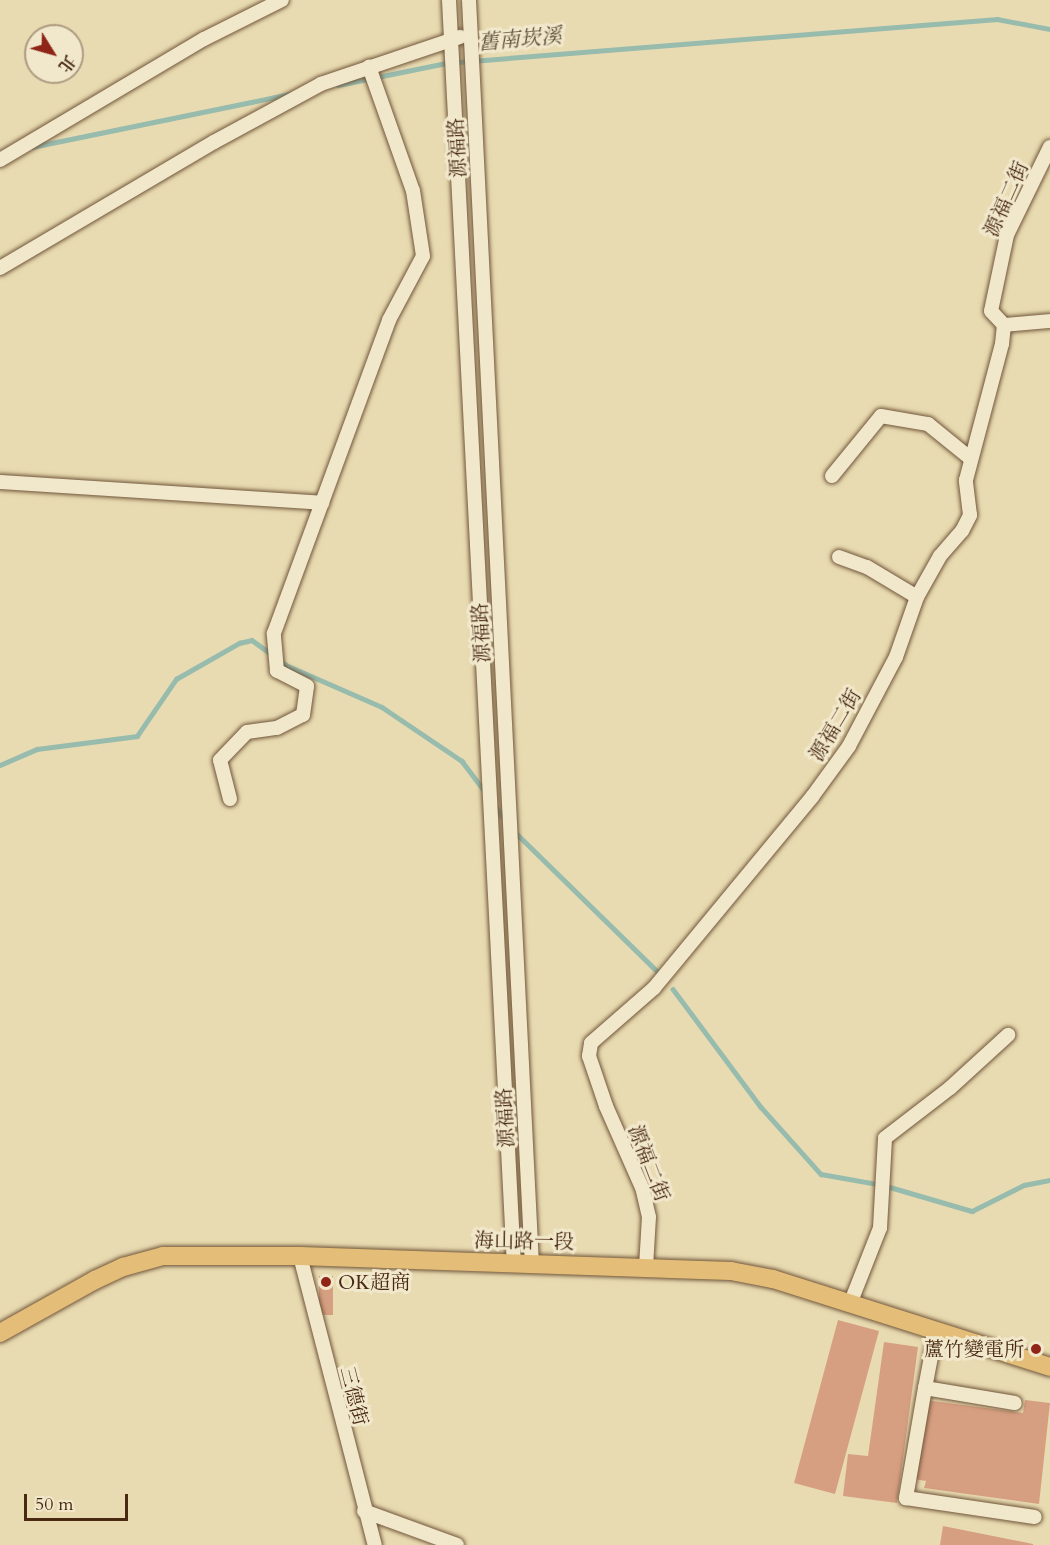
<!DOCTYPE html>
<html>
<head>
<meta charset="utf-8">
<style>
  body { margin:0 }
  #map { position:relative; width:1050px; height:1545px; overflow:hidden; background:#e9dbb1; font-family:Cardo,"Noto Serif TC",serif }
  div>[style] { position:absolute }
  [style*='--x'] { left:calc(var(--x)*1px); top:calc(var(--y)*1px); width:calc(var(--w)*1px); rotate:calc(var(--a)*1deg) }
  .stream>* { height:4.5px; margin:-2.25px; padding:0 2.25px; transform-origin:2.25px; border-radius:2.25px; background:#97bbad }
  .building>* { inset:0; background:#d79f82 }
  .roads { filter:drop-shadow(0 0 2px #71563a) drop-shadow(0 0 2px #71563a) }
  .minor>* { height:14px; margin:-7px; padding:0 7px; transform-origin:7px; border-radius:7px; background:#f1e8cc }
  .major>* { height:18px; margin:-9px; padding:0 9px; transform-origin:9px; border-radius:9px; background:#e4be78 }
  .dots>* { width:16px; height:16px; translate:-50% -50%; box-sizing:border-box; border:3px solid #f1e8cc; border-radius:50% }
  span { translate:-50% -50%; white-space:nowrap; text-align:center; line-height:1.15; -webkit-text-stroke:6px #f1e8cc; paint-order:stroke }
  .street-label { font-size:20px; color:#492912 }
  .poi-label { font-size:20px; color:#492912 }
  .left { translate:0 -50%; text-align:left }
  .right { translate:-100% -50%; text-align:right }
  .water-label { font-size:21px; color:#5c4e39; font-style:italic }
  .north { position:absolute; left:24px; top:24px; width:60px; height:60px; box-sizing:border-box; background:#f1e8cc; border:2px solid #ae9c82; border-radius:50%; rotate:127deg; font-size:16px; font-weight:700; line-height:24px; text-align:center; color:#492912 }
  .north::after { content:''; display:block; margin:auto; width:21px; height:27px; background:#8f2418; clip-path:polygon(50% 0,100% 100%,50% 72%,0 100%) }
  .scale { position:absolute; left:24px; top:1494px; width:104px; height:27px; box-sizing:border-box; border:3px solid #492912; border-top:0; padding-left:8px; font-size:18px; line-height:21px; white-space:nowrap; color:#492912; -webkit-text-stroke:4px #f1e8cc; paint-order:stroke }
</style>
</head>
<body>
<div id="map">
  <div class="stream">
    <div style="--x:338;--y:85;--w:110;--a:-11.5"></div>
    <div style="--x:446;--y:63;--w:553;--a:-4.57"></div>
    <div style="--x:997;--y:19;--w:54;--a:10.7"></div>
    <div style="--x:32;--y:147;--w:264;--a:-11.6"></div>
    <div style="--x:0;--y:765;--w:40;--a:-23.4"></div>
    <div style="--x:37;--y:749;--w:101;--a:-7.4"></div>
    <div style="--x:137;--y:736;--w:69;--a:-55.6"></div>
    <div style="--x:176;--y:679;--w:73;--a:-29.7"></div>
    <div style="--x:239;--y:643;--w:13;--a:-13"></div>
    <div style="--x:252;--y:640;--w:42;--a:36.3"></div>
    <div style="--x:286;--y:665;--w:105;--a:23.6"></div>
    <div style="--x:382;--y:707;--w:97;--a:34"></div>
    <div style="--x:462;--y:761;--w:40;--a:53"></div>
    <div style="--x:494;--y:804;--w:22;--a:56"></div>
    <div style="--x:514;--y:831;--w:206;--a:44.4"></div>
    <div style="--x:673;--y:989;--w:147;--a:53.3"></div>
    <div style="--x:761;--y:1107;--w:90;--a:48.2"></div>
    <div style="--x:821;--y:1174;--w:63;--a:10.1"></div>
    <div style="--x:883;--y:1185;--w:93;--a:16.3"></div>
    <div style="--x:972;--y:1211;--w:58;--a:-26.6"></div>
    <div style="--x:1024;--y:1185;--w:26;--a:-11"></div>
  </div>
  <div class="building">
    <div style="clip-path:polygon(319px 1276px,333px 1276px,333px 1315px,319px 1315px)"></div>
    <div style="clip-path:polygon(838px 1320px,879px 1331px,835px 1494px,794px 1483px)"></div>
    <div style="clip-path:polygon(884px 1342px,918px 1347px,897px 1503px,843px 1496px,848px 1454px,868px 1456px)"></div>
    <div style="clip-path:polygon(925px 1400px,1023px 1413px,1025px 1400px,1050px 1403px,1039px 1504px,924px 1488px,926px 1481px,914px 1479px)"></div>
    <div style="clip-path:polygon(943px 1526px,1033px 1544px,1033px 1545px,940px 1545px)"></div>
  </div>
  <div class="roads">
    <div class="minor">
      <div style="--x:449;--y:0;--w:1266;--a:87.06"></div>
      <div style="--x:469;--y:0;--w:1266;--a:87.15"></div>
      <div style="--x:0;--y:160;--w:237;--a:-30.7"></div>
      <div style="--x:204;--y:39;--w:87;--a:-26.6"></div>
      <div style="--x:0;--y:268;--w:248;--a:-30.5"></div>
      <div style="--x:214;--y:142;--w:122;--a:-28.5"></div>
      <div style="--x:321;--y:84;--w:147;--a:-18.7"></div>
      <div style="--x:1004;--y:325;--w:46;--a:-5"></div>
      <div style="--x:832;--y:476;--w:77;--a:-50.8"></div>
      <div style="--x:881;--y:416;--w:48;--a:9.7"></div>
      <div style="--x:928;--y:424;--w:55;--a:39.1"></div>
      <div style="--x:0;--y:482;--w:323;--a:3.7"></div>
      <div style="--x:839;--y:557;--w:30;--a:20"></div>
      <div style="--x:867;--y:567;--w:58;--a:31"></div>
      <div style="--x:230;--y:799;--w:40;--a:-104.4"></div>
      <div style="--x:220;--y:760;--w:39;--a:-46"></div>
      <div style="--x:247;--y:732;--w:30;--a:-8"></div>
      <div style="--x:277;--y:728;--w:29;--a:-27"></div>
      <div style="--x:303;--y:715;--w:29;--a:-82"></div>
      <div style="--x:307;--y:686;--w:34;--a:-153"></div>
      <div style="--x:277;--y:671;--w:38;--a:-95"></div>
      <div style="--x:274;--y:633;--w:333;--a:-69.8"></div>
      <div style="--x:389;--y:320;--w:72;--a:-62"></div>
      <div style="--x:423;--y:256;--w:66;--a:-98.7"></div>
      <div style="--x:413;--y:191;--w:132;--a:-109.5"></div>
      <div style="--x:300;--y:1256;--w:299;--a:75.5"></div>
      <div style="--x:646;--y:1267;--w:50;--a:-86.6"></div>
      <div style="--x:649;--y:1217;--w:28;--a:-103"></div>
      <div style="--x:643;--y:1190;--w:92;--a:-113.8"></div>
      <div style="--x:606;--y:1106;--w:53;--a:-108.8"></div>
      <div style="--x:589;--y:1056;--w:13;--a:-81"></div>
      <div style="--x:591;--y:1043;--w:84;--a:-41.1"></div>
      <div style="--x:654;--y:988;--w:248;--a:-50.4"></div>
      <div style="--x:812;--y:797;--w:63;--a:-54"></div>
      <div style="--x:849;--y:746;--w:101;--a:-62.2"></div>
      <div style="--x:896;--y:657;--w:64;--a:-70.7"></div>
      <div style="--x:917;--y:597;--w:47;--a:-60.7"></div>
      <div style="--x:940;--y:556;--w:33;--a:-49"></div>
      <div style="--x:962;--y:531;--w:18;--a:-63"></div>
      <div style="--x:970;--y:515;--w:35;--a:-97"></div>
      <div style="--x:966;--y:480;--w:141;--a:-75.2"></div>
      <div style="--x:1002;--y:344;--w:19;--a:-84"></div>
      <div style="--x:1004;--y:325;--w:19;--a:-133"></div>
      <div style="--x:991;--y:311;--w:78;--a:-78.1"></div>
      <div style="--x:1007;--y:235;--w:98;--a:-64"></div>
      <div style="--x:850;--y:1304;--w:82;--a:-68.5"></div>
      <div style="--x:880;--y:1228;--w:90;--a:-86.8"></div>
      <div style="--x:885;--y:1138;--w:82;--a:-37.6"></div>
      <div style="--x:950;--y:1088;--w:79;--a:-42.4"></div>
      <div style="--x:936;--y:1331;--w:58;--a:100.9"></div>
      <div style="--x:925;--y:1388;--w:91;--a:9.5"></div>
      <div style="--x:925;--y:1388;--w:112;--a:99.8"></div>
      <div style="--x:906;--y:1498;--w:130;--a:8.4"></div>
      <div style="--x:364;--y:1511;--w:99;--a:20.1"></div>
    </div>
    <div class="major">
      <div style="--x:0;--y:1333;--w:109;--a:-29.2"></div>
      <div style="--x:95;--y:1280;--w:31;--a:-25"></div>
      <div style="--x:123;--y:1267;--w:41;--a:-15.4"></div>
      <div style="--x:163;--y:1256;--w:137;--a:0"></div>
      <div style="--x:300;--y:1256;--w:431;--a:2"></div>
      <div style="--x:731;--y:1271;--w:43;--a:10.8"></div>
      <div style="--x:773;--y:1279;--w:291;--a:17.6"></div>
    </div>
  </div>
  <div class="dots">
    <div style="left:326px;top:1282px;background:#8f2418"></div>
    <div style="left:1036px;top:1349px;background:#8f2418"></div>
  </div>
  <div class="street-label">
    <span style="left:457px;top:148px;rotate:-93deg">源福路</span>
    <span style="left:1006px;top:199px;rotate:-66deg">源福二街</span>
    <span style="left:481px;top:633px;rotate:-93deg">源福路</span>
    <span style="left:835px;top:725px;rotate:-59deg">源福二街</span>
    <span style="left:505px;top:1118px;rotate:-93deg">源福路</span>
    <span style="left:649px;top:1163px;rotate:69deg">源福二街</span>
    <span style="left:524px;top:1241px;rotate:1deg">海山路一段</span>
    <span style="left:354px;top:1396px;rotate:76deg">三德街</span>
  </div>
  <div class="poi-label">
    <span class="left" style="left:338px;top:1282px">OK超商</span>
    <span class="right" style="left:1024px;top:1349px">蘆竹變電所</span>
  </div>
  <div class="water-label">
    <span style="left:520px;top:40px;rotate:-5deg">舊南崁溪</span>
  </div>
  <div class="north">北</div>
  <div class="scale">50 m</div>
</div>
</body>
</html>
